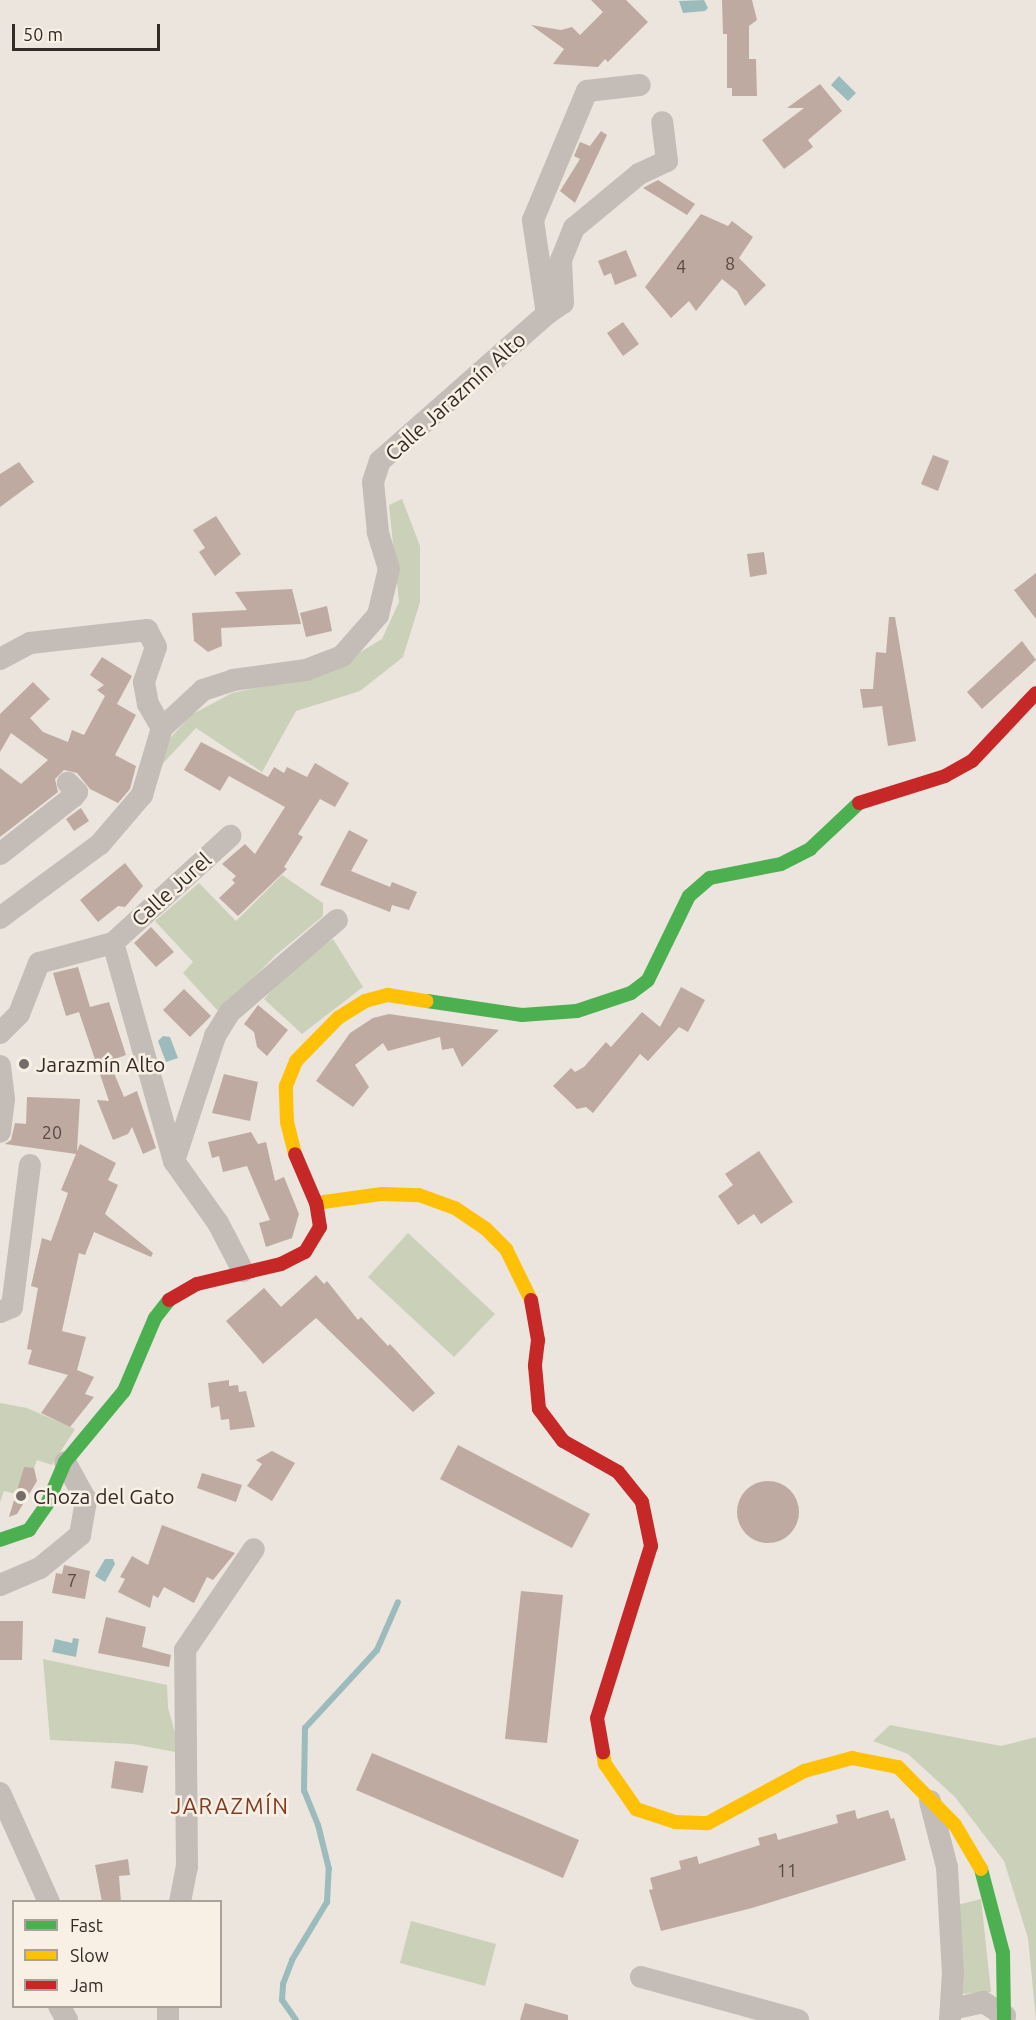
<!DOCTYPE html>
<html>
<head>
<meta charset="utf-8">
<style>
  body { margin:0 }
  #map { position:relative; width:1036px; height:2020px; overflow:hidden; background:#ebe5de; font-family:Ubuntu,sans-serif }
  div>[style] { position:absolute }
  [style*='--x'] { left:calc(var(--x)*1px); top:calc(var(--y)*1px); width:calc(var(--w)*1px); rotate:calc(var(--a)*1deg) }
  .green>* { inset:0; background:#cbd0b8 }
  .water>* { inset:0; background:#9bbbbc }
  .stream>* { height:6px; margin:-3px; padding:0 3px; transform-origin:3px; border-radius:3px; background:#9bbbbc }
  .building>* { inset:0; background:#beaaa0 }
  .round { border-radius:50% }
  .street>* { height:22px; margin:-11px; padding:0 11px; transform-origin:11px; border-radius:11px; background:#c4bdb7 }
  .fast>* { height:14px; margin:-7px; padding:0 7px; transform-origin:7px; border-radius:7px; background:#4caf50 }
  .slow>* { height:14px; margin:-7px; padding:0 7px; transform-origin:7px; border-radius:7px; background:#ffc107 }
  .jam>* { height:14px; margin:-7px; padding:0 7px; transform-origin:7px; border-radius:7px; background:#c62828 }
  .dots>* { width:16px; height:16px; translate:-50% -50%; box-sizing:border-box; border:3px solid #f8f0e5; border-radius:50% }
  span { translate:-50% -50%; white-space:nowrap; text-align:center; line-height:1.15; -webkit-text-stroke:5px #f8f0e5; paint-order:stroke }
  .number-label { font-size:18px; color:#564b44 }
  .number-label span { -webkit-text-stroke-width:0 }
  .street-label { font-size:21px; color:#342b26 }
  .poi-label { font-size:21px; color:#342b26 }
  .left { translate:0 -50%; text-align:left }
  .neighbourhood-label { font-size:22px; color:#813b21; letter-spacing:1.5px }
  .legend { position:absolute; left:12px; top:1900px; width:210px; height:108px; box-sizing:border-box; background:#f8f0e5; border:2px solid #aaa199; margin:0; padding:8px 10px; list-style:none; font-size:18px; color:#342b26 }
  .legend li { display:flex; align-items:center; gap:12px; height:30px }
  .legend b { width:30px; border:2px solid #aaa199 }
  .scale { position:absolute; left:12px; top:24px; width:148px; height:27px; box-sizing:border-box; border:3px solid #342b26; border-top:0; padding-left:8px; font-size:18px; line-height:21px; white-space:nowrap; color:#342b26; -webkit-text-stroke:4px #f8f0e5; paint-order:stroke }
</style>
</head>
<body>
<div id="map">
  <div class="green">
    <div style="clip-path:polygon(402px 499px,420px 546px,420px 602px,403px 657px,360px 691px,296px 711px,262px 772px,196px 728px,156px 771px,165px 744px,191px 715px,232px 693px,324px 674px,382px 639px,399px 602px,389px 505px)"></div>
    <div style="clip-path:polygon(282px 875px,323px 903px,323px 916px,276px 955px,219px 1012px,183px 973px,193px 962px,155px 921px,199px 883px,236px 921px)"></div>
    <div style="clip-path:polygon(333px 939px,363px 987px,302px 1034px,264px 999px,297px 962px)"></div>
    <div style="clip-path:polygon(408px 1233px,495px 1314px,454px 1357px,368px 1277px)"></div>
    <div style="clip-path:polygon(0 1403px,27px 1408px,75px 1429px,52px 1465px,37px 1460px,33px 1471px,24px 1467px,16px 1494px,4px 1491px,0 1502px)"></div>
    <div style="clip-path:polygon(43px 1659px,167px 1685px,168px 1708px,176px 1736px,175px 1752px,133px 1744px,50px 1740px)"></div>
    <div style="clip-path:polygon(890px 1725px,1001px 1746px,1036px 1737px,1036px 2020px,1028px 1938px,1004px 1861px,955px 1797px,908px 1754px,873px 1741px)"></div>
    <div style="clip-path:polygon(981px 1899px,991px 1992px,961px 1994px,957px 1905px)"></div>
    <div style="clip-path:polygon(411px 1921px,496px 1944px,485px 1986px,400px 1963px)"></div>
  </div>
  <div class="water">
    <div style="clip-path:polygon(704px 0,708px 8px,705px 11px,683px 13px,679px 1px)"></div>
    <div style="clip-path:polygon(839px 76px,856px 93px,848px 101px,831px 85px)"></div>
    <div style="clip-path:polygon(163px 1036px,170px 1037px,178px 1058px,166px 1062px,158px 1041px)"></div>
    <div style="clip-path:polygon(105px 1559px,113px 1559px,115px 1564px,105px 1582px,95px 1576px)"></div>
    <div style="clip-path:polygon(73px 1638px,79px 1639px,76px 1657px,52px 1652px,55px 1639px,72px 1643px)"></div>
  </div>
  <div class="stream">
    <div style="--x:296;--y:2020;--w:24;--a:-125"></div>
    <div style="--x:282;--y:2000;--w:16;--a:-86"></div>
    <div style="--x:283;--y:1984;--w:26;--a:-69"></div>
    <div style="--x:292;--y:1960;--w:68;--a:-58.9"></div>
    <div style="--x:327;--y:1902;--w:33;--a:-87"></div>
    <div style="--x:329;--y:1869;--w:45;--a:-104"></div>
    <div style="--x:318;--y:1825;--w:37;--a:-112"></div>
    <div style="--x:304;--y:1791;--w:63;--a:-89.1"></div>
    <div style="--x:305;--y:1728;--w:106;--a:-47.3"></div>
    <div style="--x:377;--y:1650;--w:52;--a:-66.4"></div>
  </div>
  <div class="building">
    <div style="clip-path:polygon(591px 0,626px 0,648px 22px,608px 62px,605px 59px,598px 67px,553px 64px,564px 49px,531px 25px,561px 30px,572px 27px,580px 35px,603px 12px)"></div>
    <div style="clip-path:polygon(722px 0,752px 0,757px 20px,749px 26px,749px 59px,756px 59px,757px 96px,732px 96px,732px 88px,727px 88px,727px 34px,723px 34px)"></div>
    <div style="clip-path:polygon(820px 84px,842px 111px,808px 140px,813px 147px,784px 169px,762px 140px,804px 108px,787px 108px)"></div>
    <div style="clip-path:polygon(601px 131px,607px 135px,575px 203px,560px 191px,580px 159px,574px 156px,580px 142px,590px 146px)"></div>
    <div style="clip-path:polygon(658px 180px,695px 204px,687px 215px,643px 188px)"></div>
    <div style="clip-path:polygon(701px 214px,728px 226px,732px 221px,753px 237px,739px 258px,766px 285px,745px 306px,737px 291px,722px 279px,696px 311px,689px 301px,671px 318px,645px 287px)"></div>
    <div style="clip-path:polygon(626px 250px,637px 276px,615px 285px,611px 273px,604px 276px,598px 261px)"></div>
    <div style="clip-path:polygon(623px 322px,639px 344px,623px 356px,607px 333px)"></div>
    <div style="clip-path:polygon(933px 455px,949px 461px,938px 491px,921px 484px)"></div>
    <div style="clip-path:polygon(19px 462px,34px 482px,0 507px,0 474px)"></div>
    <div style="clip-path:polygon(216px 516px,241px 554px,215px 576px,199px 552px,205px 548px,193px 530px)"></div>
    <div style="clip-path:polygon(764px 552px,767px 574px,750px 577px,747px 554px)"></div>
    <div style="clip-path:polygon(1036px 573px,1036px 619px,1014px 590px)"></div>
    <div style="clip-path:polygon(292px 589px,301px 624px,221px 628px,222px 646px,208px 652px,194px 641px,192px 613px,247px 610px,235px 592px)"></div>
    <div style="clip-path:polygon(327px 606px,332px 631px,306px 637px,300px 613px)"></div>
    <div style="clip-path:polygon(889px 617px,895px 617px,916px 741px,888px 746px,882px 706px,863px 708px,860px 689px,873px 689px,876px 652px,886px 653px)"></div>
    <div style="clip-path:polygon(1022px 641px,1036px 660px,982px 709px,967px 692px)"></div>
    <div style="clip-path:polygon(102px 657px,132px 676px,117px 704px,136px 715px,115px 755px,136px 766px,130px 789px,118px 803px,90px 789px,77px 773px,64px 770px,55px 779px,58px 792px,0 837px,0 768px,21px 784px,48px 760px,11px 733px,0 752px,0 714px,33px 682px,50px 699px,30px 718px,43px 732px,68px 742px,72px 730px,84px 735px,105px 696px,97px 690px,104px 685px,90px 675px)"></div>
    <div style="clip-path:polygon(201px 742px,268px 777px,274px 767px,284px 773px,287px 767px,307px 777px,315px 763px,349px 783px,335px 807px,320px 799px,298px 834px,303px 837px,284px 867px,287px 869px,238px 916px,219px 898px,235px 883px,232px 880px,236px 876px,222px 864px,245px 844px,255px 854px,285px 807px,229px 776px,220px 791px,184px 770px)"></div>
    <div style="clip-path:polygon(81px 808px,89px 821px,74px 831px,66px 819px)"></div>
    <div style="clip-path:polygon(349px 830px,368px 840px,351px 871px,390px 887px,392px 882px,417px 892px,409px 910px,392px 905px,390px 912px,320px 885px)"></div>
    <div style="clip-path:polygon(125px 863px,143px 886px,125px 907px,118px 906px,98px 922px,80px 900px)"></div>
    <div style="clip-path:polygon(151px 927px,174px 952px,156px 967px,134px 943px)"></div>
    <div style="clip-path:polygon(78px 967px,90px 1007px,109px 1002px,126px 1055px,109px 1061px,124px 1097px,137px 1091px,156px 1148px,143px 1154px,132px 1127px,128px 1134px,113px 1140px,97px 1100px,109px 1101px,79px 1012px,66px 1016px,53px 973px)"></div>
    <div style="clip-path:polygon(681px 987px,705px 1000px,688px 1032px,679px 1027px,648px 1061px,640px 1054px,593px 1113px,586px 1107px,577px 1109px,553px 1086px,571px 1068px,575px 1072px,584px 1067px,606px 1042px,611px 1047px,642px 1012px,660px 1027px)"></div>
    <div style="clip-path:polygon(184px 989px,211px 1016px,190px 1037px,163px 1010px)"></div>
    <div style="clip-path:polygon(258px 1005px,288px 1030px,267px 1056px,257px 1047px,254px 1032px,244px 1024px)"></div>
    <div style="clip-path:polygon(389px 1014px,499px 1030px,462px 1067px,453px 1048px,442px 1050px,440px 1037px,388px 1051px,383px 1043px,355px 1065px,369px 1087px,353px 1107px,316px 1081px,350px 1033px,373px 1018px)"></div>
    <div style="clip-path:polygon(224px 1074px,258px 1082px,250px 1121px,212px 1113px)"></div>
    <div style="clip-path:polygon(27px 1097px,80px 1099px,77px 1151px,80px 1144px,116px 1163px,108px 1180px,118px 1185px,105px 1214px,153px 1253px,151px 1257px,94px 1232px,85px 1255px,79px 1253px,62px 1331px,86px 1337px,77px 1370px,94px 1377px,85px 1394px,94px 1397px,70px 1427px,41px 1413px,68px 1375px,28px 1364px,32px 1350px,27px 1349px,38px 1288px,31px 1286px,42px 1238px,51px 1241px,68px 1193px,61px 1190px,76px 1154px,5px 1144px,11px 1140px,15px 1123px,26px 1124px)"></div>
    <div style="clip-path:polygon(251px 1132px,258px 1144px,266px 1142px,275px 1181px,284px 1177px,299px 1214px,292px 1238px,266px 1247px,259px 1223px,270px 1220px,247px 1166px,223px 1172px,219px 1156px,212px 1158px,208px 1142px)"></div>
    <div style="clip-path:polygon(759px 1151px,793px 1202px,761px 1224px,754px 1214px,738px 1225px,718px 1196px,733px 1185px,725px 1174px)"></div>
    <div style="clip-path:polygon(316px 1275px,324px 1284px,327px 1281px,358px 1320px,361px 1317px,388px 1346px,390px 1344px,435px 1393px,413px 1412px,316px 1318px,263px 1364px,226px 1321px,264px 1288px,281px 1307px)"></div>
    <div style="clip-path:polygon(229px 1380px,229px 1386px,238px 1385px,239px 1392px,246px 1391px,255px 1427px,230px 1430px,229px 1419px,221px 1420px,219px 1406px,211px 1408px,208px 1383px)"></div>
    <div style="clip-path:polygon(458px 1445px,590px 1514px,572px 1548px,440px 1479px)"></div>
    <div style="clip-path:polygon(272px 1451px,295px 1463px,272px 1501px,247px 1486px,262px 1464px,256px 1460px)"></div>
    <div style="clip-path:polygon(24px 1467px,34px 1468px,37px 1481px,17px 1514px,9px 1517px)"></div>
    <div style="clip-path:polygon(202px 1473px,242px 1485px,236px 1502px,197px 1488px)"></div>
    <div class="round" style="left:737px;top:1481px;width:62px;height:62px"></div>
    <div style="clip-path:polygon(162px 1525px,235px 1553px,213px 1580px,207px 1577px,194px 1603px,164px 1587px,158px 1598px,153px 1595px,150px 1608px,118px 1592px,125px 1579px,120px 1577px,132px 1556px,148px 1565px)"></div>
    <div style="clip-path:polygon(64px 1565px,90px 1571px,85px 1599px,52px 1593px,56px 1573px,62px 1574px)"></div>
    <div style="clip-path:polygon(521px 1591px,563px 1595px,547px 1743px,505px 1739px)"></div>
    <div style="clip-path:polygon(106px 1617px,146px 1627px,142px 1647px,171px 1655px,169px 1667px,98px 1653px)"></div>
    <div style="clip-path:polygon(0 1621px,23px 1621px,22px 1660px,0 1660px)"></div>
    <div style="clip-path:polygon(372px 1753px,579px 1840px,563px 1878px,356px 1790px)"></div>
    <div style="clip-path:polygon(115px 1761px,148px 1766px,143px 1793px,111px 1788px)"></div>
    <div style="clip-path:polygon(855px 1810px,857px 1819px,888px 1810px,891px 1819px,894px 1818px,906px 1860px,752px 1908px,661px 1931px,649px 1890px,653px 1889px,650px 1878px,681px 1869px,679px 1861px,697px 1856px,699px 1864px,760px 1845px,758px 1838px,776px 1833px,778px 1840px,838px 1823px,836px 1815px)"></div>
    <div style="clip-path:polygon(128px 1859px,130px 1875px,119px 1876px,121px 1902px,102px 1902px,95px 1865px)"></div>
    <div style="clip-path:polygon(525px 2003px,568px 2015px,568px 2020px,520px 2020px)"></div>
  </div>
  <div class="street">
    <div style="--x:547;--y:314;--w:19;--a:-35"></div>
    <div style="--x:563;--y:303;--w:43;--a:-92.7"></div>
    <div style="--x:561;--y:260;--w:35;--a:-68"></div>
    <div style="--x:574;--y:228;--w:85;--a:-39.7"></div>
    <div style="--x:639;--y:174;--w:31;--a:-25"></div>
    <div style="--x:667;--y:161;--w:39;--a:-97"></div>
    <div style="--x:0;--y:659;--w:34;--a:-28"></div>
    <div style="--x:30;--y:643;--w:118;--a:-6.3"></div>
    <div style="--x:147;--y:630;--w:19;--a:62"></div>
    <div style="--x:156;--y:647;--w:37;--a:109"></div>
    <div style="--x:144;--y:682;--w:22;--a:80"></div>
    <div style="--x:148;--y:704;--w:28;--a:60"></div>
    <div style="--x:0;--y:854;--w:94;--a:-38.1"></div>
    <div style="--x:74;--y:796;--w:5;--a:-53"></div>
    <div style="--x:77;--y:792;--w:13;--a:-135"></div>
    <div style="--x:0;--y:918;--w:124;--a:-36.5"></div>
    <div style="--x:100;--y:844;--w:65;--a:-49.4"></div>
    <div style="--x:142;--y:795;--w:70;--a:-73.4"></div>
    <div style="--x:162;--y:728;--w:56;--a:-42.8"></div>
    <div style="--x:203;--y:690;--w:32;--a:-18"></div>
    <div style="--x:233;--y:680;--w:74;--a:-7.8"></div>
    <div style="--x:306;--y:670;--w:39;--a:-21"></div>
    <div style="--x:342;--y:656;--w:55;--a:-48.7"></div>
    <div style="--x:378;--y:615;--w:47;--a:-76.6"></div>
    <div style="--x:389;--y:569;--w:39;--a:-107"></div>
    <div style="--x:378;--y:532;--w:50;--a:-95.7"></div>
    <div style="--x:373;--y:482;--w:22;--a:-72"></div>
    <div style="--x:380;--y:461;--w:222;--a:-41.4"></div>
    <div style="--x:547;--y:314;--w:95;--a:-98.5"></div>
    <div style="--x:533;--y:220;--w:140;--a:-67.3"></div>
    <div style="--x:587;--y:91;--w:53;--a:-6.5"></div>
    <div style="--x:0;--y:1033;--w:27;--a:-45"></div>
    <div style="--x:19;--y:1014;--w:55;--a:-68.6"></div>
    <div style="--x:39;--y:963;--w:77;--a:-15.1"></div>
    <div style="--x:0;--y:1066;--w:33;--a:83"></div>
    <div style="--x:4;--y:1099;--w:33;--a:97"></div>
    <div style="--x:174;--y:1161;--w:226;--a:-105.6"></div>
    <div style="--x:113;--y:943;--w:159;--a:-42.4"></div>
    <div style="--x:243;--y:1271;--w:54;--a:-117.5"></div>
    <div style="--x:218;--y:1223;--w:76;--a:-125.4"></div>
    <div style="--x:174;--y:1161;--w:132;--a:-71.8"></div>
    <div style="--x:215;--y:1036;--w:28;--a:-58"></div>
    <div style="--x:230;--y:1012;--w:141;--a:-40.7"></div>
    <div style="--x:0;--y:1312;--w:13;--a:-23"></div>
    <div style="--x:12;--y:1307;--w:143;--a:-82.8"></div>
    <div style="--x:0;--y:1585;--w:43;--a:-23"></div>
    <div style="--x:40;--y:1568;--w:52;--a:-39.5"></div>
    <div style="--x:80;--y:1535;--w:36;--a:-80"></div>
    <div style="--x:86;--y:1500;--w:43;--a:-118.9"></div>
    <div style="--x:0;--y:1793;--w:120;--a:65.8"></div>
    <div style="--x:930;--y:1801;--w:68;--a:75.6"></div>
    <div style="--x:947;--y:1867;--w:106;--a:86.8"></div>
    <div style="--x:953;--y:1973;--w:47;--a:93.7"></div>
    <div style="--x:180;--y:1902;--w:36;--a:-79"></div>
    <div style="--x:187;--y:1867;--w:217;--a:-90.5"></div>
    <div style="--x:185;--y:1650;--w:122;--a:-55.7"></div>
    <div style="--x:641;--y:1977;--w:163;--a:15.3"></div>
    <div style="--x:59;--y:2006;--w:16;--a:60"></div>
    <div style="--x:168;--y:2006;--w:14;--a:90"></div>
    <div style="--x:951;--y:2009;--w:33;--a:-12"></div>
    <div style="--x:983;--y:2002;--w:26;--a:32"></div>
  </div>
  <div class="fast">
    <div style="--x:427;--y:1001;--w:96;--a:8.4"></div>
    <div style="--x:522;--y:1015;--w:55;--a:-4.2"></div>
    <div style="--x:577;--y:1011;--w:57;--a:-18.4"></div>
    <div style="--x:631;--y:993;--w:21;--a:-37"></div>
    <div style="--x:648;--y:980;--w:93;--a:-64"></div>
    <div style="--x:689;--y:896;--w:28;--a:-41"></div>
    <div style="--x:710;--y:878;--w:72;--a:-11.2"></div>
    <div style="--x:781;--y:864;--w:33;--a:-27"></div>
    <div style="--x:810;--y:849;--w:67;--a:-43.2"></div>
    <div style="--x:0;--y:1540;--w:31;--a:-19"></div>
    <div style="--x:29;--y:1530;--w:32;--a:-55"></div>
    <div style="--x:47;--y:1504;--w:46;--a:-66.8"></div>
    <div style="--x:65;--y:1462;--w:92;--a:-50.3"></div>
    <div style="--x:124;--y:1391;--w:79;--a:-67"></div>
    <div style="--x:155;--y:1318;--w:23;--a:-52"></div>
    <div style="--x:981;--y:1869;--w:87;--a:75.3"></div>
    <div style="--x:1003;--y:1953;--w:67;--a:89.1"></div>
  </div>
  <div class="slow">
    <div style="--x:295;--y:1154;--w:33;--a:-104"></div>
    <div style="--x:287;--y:1122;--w:36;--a:-92"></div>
    <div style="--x:286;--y:1086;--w:27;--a:-68"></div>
    <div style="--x:296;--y:1061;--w:60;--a:-45.7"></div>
    <div style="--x:338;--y:1018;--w:32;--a:-32"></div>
    <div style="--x:365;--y:1001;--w:24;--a:-15"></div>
    <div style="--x:388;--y:995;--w:39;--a:9"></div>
    <div style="--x:316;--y:1203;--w:67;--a:-7.8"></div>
    <div style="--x:382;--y:1194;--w:37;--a:2"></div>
    <div style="--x:419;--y:1195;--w:38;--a:20"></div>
    <div style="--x:455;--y:1208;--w:36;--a:34"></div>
    <div style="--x:485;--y:1228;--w:30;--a:45"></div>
    <div style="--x:506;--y:1249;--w:57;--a:63.9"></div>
    <div style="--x:603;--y:1752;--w:12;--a:81"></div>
    <div style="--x:605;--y:1764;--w:55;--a:55.4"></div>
    <div style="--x:636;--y:1809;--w:41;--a:18.4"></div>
    <div style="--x:675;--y:1822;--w:33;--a:2"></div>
    <div style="--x:708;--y:1823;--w:109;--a:-28.4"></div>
    <div style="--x:804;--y:1771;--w:50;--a:-15.2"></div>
    <div style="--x:852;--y:1758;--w:47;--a:11.1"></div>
    <div style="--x:898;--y:1767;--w:81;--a:45.5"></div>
    <div style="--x:955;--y:1825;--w:51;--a:59.4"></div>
  </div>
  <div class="jam">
    <div style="--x:859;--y:803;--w:90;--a:-17.4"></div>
    <div style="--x:945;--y:776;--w:31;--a:-29"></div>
    <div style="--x:972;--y:761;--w:93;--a:-46.7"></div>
    <div style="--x:169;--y:1300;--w:32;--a:-30"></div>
    <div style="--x:197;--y:1284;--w:86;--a:-13.4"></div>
    <div style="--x:281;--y:1264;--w:27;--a:-27"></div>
    <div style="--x:305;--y:1252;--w:29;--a:-59"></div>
    <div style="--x:320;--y:1227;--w:24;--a:-99"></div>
    <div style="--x:316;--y:1203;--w:53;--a:-113.2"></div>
    <div style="--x:531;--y:1300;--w:41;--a:80.1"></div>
    <div style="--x:538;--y:1340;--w:26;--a:97"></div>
    <div style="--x:535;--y:1366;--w:43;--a:84.7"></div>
    <div style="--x:539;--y:1409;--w:40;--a:53"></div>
    <div style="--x:563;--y:1441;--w:63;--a:29.4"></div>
    <div style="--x:618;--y:1472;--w:38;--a:51"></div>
    <div style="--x:642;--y:1502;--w:45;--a:78.4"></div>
    <div style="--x:651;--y:1546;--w:180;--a:107.4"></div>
    <div style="--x:597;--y:1718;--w:35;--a:80"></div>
  </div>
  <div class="dots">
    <div style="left:24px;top:1064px;background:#746c66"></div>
    <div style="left:21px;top:1496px;background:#746c66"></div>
  </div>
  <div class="number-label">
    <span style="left:730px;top:263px">8</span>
    <span style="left:681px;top:266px">4</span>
    <span style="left:52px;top:1132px">20</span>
    <span style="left:72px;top:1580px">7</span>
    <span style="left:787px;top:1870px">11</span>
  </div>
  <div class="street-label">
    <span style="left:455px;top:396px;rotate:-42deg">Calle Jarazmín Alto</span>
    <span style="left:171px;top:889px;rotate:-42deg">Calle Jurel</span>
  </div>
  <div class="poi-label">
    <span class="left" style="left:36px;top:1064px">Jarazmín Alto</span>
    <span class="left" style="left:33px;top:1496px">Choza del Gato</span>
  </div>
  <div class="neighbourhood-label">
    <span style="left:230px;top:1806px">JARAZMÍN</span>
  </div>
  <ul class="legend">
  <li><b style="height:8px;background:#4caf50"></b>Fast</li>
  <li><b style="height:8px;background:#ffc107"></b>Slow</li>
  <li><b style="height:8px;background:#c62828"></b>Jam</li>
  </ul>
  <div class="scale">50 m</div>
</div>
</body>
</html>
